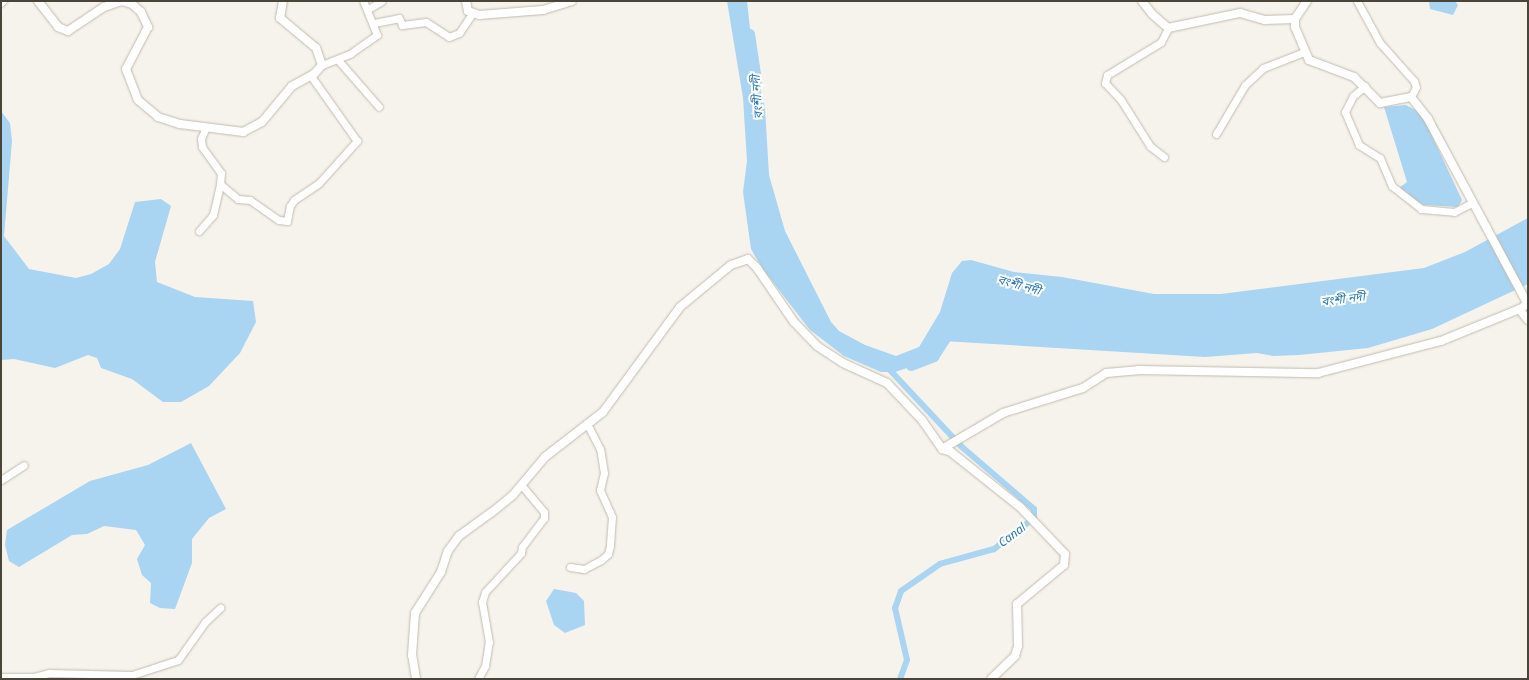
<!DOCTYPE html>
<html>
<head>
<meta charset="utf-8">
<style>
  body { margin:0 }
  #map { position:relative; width:1529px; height:680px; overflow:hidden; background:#f6f3ec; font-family:"Noto Sans","Noto Sans Bengali",sans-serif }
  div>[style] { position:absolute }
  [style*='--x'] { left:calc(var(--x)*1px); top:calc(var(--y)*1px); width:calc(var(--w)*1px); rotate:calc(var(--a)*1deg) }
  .water>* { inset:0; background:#a9d4f2 }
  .canal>* { height:6px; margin:-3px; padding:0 3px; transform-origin:3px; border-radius:3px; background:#a9d4f2 }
  .river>* { height:10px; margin:-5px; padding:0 5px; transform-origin:5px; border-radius:5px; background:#a9d4f2 }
  .roads { filter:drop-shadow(0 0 1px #c2bbae) drop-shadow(0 0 1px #c2bbae) }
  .minor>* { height:7px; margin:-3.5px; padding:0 3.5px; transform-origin:3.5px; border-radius:3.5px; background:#fff }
  .tertiary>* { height:8px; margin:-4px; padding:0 4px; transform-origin:4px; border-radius:4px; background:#fff }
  span { translate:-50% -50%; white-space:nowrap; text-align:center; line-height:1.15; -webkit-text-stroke:4px #fff; paint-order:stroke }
  .water-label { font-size:12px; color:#2e7ab2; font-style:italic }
  .frame { position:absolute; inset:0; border:2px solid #4b4439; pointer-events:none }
</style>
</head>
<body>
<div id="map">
  <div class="water">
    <div style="clip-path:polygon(727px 1px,747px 1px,754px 65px,765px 108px,769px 175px,785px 231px,831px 322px,839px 331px,865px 345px,896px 356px,919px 347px,940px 312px,952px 273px,962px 261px,971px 260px,1014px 272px,1062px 277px,1154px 294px,1221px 294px,1424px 268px,1465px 252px,1528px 218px,1528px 284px,1432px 329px,1368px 348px,1299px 355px,1273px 356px,1257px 353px,1205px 357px,943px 341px,939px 349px,919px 364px,895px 372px,881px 372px,844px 356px,810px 330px,762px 268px,751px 249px,743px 192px,747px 161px,743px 98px)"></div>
    <div style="clip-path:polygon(1429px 1px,1455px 1px,1458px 5px,1453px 15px,1430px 9px)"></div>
    <div style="clip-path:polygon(1406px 105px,1419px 112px,1427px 125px,1462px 200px,1458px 207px,1424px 205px,1403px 194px,1400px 187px,1407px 182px,1384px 107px)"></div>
    <div style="clip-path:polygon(1px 111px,10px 123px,12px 141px,4px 236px,29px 269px,76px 278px,91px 274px,109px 264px,120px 249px,135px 202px,161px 199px,171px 206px,155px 262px,157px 282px,195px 297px,253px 301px,256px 322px,240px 353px,209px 386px,181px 402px,163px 402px,132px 379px,101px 368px,97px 358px,88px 355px,55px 368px,14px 359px,1px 360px)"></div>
    <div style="clip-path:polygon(191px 443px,226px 509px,209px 518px,192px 539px,192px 563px,175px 609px,160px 608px,150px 603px,151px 583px,142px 575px,137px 559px,145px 545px,136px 530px,104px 526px,87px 534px,72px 535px,19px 567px,9px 561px,5px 545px,7px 530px,90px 481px,148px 465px)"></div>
    <div style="clip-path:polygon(554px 589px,576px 593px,584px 601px,585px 625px,565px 633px,554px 625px,546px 601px)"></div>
  </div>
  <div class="canal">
    <div style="--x:888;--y:368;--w:108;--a:46.9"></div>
    <div style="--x:962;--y:447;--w:95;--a:40.7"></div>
    <div style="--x:1034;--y:509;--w:9;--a:90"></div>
    <div style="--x:1034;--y:518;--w:51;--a:142.2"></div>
    <div style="--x:994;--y:549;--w:56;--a:164.5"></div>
    <div style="--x:940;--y:564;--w:47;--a:145.3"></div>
    <div style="--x:901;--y:591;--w:18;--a:109"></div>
    <div style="--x:895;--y:608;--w:53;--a:77"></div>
    <div style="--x:907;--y:660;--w:20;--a:110"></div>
  </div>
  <div class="river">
    <div style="--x:750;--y:34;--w:48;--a:81.5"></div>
    <div style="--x:911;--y:366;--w:25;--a:-21"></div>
    <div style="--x:934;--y:357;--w:31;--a:-57"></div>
  </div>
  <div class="roads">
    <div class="minor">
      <div style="--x:1357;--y:1;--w:48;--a:61.3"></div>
      <div style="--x:1380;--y:43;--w:51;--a:48.2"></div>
      <div style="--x:1414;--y:81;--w:6;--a:72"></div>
      <div style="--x:1416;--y:87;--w:11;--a:117"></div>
      <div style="--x:368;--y:9;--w:16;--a:-30"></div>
      <div style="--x:374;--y:23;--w:25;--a:-11"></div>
      <div style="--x:399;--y:18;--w:8;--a:67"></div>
      <div style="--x:402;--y:25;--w:24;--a:-7"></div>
      <div style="--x:426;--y:22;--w:27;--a:33"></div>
      <div style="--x:449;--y:37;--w:11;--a:-22"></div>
      <div style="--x:459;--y:33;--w:23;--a:-56"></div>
      <div style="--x:338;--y:60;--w:62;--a:48.9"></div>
      <div style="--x:322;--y:65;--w:31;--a:-22"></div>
      <div style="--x:351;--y:53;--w:32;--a:-35"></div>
      <div style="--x:377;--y:35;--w:37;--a:-112"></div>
      <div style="--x:1365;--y:86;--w:16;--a:140"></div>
      <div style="--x:1353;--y:96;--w:18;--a:117"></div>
      <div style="--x:1345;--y:112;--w:36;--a:67"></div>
      <div style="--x:1359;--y:145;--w:25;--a:32"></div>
      <div style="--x:1380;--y:158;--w:30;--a:67"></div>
      <div style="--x:1392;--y:186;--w:37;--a:38"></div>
      <div style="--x:1421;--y:209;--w:33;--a:5"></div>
      <div style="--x:1454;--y:212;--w:20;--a:-27"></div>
      <div style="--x:206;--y:127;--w:13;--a:113"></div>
      <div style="--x:201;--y:139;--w:8;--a:83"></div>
      <div style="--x:202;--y:147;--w:32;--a:54"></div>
      <div style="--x:221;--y:173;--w:11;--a:95"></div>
      <div style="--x:220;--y:184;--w:23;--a:40"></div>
      <div style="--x:238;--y:199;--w:12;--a:5"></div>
      <div style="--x:250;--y:200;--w:35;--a:35"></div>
      <div style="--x:279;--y:220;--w:8;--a:7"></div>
      <div style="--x:287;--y:221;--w:15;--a:-79"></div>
      <div style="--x:290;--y:206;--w:7;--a:-56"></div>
      <div style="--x:294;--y:200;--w:30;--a:-34"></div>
      <div style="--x:319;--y:183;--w:57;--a:-47.9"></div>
      <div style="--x:357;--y:141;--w:80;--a:-125.3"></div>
      <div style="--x:1216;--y:134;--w:57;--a:-59.4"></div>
      <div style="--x:1245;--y:85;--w:25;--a:-43"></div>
      <div style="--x:1263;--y:68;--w:44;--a:-21.3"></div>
      <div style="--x:1164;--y:157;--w:18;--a:-142"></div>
      <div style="--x:1150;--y:146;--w:54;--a:-122.2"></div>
      <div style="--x:1121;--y:100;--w:23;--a:-133"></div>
      <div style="--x:1105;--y:83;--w:8;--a:-76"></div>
      <div style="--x:1107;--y:75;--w:63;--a:-31.4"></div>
      <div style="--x:1161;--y:42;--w:16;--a:-63"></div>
      <div style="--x:199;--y:231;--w:21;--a:-49"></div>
      <div style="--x:213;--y:215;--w:32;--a:-77"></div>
      <div style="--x:1;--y:480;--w:27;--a:-33"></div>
      <div style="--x:570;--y:567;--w:14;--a:8"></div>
      <div style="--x:584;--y:569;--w:19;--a:-28"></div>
      <div style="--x:601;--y:560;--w:9;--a:-41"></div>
      <div style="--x:608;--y:554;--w:9;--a:-77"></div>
      <div style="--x:610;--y:545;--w:28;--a:-86"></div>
      <div style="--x:612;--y:517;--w:30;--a:-114"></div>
      <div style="--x:600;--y:490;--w:17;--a:-77"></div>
      <div style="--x:604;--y:473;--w:24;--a:-99"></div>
      <div style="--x:600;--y:449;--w:28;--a:-117"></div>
      <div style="--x:1;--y:677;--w:33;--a:0"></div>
      <div style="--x:34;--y:677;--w:16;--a:-15"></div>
      <div style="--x:49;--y:673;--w:83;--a:1.4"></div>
      <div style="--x:132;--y:675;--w:48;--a:-18.1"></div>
      <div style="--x:178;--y:660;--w:47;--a:-54.6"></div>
      <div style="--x:205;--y:622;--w:21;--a:-43"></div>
      <div style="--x:478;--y:679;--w:15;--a:-62"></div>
      <div style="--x:485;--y:666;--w:24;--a:-81"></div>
      <div style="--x:489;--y:642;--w:41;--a:-99.9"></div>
      <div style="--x:482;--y:602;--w:10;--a:-73"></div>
      <div style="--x:485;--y:592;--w:53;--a:-47.3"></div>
      <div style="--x:521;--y:553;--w:6;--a:-81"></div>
      <div style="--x:522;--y:547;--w:36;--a:-53"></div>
      <div style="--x:544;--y:518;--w:6;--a:-90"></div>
      <div style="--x:544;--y:512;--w:35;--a:-130"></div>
    </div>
    <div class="tertiary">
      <div style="--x:38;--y:1;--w:33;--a:52"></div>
      <div style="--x:58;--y:27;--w:11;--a:22"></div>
      <div style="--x:68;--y:31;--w:43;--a:-33.7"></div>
      <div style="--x:104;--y:7;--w:18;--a:-19"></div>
      <div style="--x:121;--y:1;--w:11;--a:15"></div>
      <div style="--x:132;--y:4;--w:12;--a:42"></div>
      <div style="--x:141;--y:12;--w:17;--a:65"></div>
      <div style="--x:148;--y:27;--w:47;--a:117.6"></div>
      <div style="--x:126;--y:69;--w:33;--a:69"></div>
      <div style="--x:138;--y:100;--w:26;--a:40"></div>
      <div style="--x:158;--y:117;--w:23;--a:18"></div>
      <div style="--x:180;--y:124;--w:64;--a:7.2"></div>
      <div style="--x:243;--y:132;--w:21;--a:-28"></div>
      <div style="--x:262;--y:122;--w:47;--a:-50.2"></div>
      <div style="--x:292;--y:86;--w:25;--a:-29"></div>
      <div style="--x:314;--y:74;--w:12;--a:-48"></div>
      <div style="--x:322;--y:65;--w:18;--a:-109"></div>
      <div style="--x:316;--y:48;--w:47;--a:-140.2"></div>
      <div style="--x:280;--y:18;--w:17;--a:-80"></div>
      <div style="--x:466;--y:1;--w:10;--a:79"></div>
      <div style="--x:468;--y:11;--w:12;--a:20"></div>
      <div style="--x:479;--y:15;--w:64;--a:-4.5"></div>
      <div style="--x:543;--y:10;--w:30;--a:-17"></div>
      <div style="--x:1142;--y:1;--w:16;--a:52"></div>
      <div style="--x:1152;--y:14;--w:21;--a:41"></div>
      <div style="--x:1168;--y:28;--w:74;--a:-11.8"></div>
      <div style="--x:1240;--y:13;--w:26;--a:16"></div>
      <div style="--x:1265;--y:20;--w:30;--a:-2"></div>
      <div style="--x:1307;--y:1;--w:22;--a:124"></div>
      <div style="--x:1295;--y:19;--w:8;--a:90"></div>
      <div style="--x:1295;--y:27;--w:36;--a:67"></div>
      <div style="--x:1309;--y:60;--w:48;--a:20.7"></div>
      <div style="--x:1354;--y:77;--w:37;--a:45"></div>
      <div style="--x:1380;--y:103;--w:32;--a:-11"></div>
      <div style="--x:1411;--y:97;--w:28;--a:52"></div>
      <div style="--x:1428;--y:119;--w:209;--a:61.7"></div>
      <div style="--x:1;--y:3;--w:3;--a:-45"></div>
      <div style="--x:1519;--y:309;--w:14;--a:51"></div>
      <div style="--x:942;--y:449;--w:71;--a:-30.5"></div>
      <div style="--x:1003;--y:413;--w:84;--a:-17.4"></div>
      <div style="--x:1083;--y:388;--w:27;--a:-33"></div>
      <div style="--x:1106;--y:373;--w:32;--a:-5"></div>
      <div style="--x:1138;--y:370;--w:180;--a:1"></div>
      <div style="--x:1318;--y:373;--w:127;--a:-14.6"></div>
      <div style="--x:1441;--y:341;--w:87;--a:-22.2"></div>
      <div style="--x:1522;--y:308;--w:8;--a:-45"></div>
      <div style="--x:416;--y:679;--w:24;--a:-99"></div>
      <div style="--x:412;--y:655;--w:42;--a:-85.9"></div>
      <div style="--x:415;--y:613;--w:49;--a:-57.6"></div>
      <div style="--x:441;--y:572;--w:22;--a:-72"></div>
      <div style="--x:448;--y:551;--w:19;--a:-54"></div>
      <div style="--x:459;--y:536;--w:39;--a:-36"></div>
      <div style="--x:491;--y:513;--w:28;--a:-39"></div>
      <div style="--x:513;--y:495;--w:50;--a:-49.9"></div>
      <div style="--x:545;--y:457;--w:73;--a:-37.8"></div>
      <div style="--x:603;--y:412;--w:130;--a:-53.7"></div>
      <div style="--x:680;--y:307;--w:66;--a:-39.5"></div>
      <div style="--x:731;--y:265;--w:18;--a:-19"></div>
      <div style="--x:748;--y:259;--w:13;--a:45"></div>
      <div style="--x:757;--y:268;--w:65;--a:55.6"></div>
      <div style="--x:794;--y:322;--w:33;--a:46"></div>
      <div style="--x:817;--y:346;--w:31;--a:33"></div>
      <div style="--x:843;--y:363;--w:48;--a:24.4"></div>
      <div style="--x:887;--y:383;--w:51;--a:46.6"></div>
      <div style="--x:922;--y:420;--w:35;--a:55"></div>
      <div style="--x:942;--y:449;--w:9;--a:18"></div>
      <div style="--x:951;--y:452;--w:88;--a:38.6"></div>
      <div style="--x:1020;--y:507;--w:65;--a:46.2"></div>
      <div style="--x:1065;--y:554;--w:11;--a:95"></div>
      <div style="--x:1064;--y:565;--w:61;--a:140.3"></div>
      <div style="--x:1017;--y:604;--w:42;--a:88.6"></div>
      <div style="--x:1018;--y:646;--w:10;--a:107"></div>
      <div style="--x:1015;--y:656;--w:33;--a:136"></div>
    </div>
  </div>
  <div class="water-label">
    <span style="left:757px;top:97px;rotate:-94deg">বংশী নদী</span>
    <span style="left:1019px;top:285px;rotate:16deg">বংশী নদী</span>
    <span style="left:1343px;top:299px;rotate:-7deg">বংশী নদী</span>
    <span style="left:1012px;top:535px;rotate:-37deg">Canal</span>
  </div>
  <div class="frame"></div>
</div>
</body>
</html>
